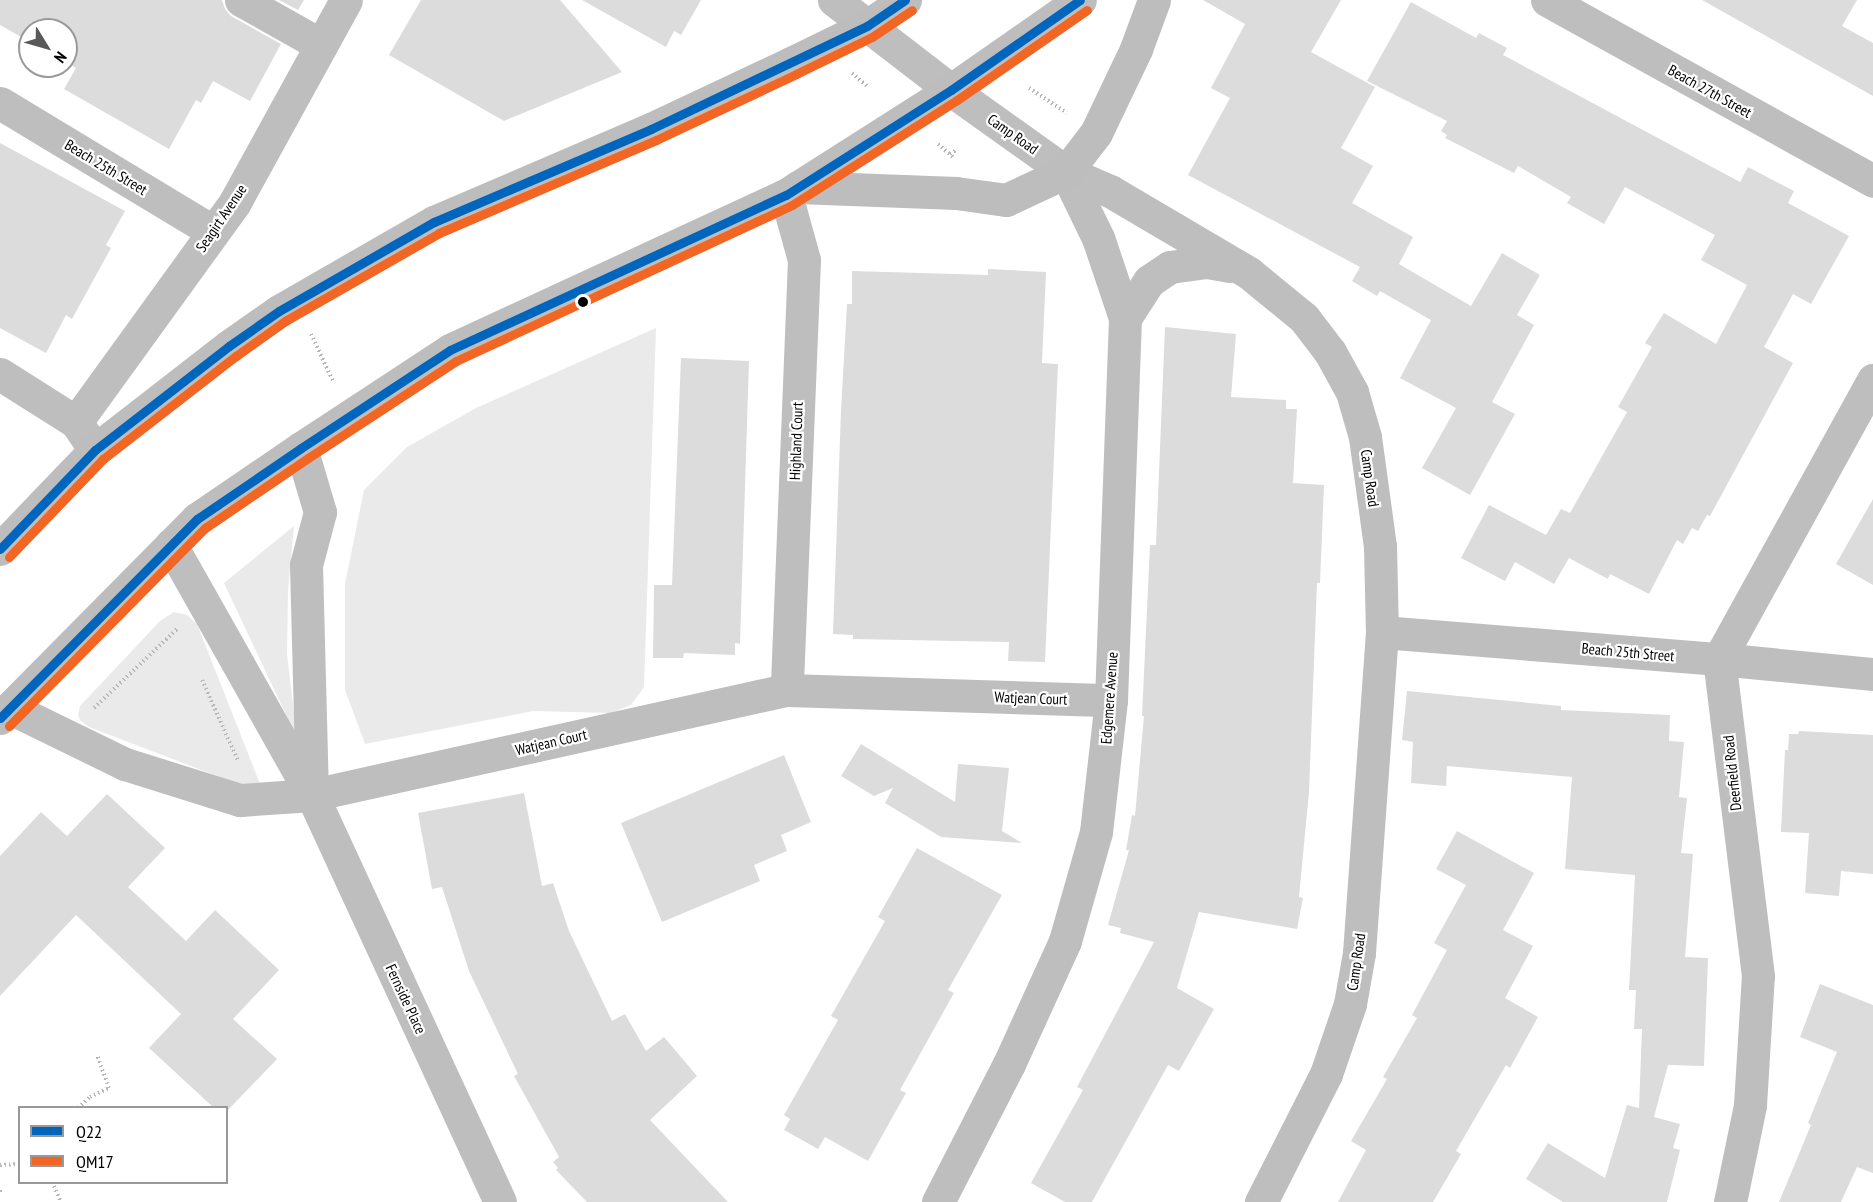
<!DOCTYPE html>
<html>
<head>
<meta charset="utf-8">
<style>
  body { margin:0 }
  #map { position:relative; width:1873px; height:1202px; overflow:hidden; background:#fff; font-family:"PT Sans Narrow",sans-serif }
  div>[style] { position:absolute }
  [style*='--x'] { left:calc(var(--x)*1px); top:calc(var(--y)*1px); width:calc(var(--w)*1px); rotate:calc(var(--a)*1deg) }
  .green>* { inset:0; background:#eaeaea }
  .building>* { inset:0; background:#dcdcdc }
  .path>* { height:4px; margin-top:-2px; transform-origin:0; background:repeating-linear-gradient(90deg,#b8b8b8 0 1.5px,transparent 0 4.5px) }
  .street>* { height:33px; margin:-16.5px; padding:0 16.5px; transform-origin:16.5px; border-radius:16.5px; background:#bebebe }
  .primary>* { height:33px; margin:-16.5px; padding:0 16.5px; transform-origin:16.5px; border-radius:16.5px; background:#bdbdbd }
  .bus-1>* { height:9px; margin:-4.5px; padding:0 4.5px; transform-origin:4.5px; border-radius:4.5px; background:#0065bd }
  .bus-2>* { height:9px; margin:-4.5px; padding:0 4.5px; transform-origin:4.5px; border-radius:4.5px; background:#f26522 }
  .dots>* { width:16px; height:16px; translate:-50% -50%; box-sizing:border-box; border:3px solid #fff; border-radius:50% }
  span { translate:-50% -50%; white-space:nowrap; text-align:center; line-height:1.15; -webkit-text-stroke:4.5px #fff; paint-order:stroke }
  .street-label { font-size:15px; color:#000 }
  .legend { position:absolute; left:18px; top:1106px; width:210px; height:78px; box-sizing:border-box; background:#fff; border:2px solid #999; margin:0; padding:8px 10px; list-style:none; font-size:18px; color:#000 }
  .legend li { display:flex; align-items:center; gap:12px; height:30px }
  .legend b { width:30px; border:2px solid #999 }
  .north { position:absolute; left:18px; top:18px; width:60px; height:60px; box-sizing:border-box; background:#fff; border:2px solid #999; border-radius:50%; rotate:127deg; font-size:16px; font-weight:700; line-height:24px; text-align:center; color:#000 }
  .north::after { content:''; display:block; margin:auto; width:21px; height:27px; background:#595959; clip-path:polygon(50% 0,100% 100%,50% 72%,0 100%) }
</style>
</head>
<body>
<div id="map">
  <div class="green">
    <div style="clip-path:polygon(656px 328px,644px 687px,631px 705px,611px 713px,533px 711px,365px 744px,345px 690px,345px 584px,364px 490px,407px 447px,476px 408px)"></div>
    <div style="clip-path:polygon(294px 526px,288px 591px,287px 654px,297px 738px,224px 583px)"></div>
    <div style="clip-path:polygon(174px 612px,187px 615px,197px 624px,264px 794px,89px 727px,80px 720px,78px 715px,80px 706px,160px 621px)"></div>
  </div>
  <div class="building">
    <div style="clip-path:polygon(0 0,222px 0,225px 9px,231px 16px,281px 44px,250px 101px,213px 81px,201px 103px,196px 100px,169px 149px,64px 89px,76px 68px,66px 62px,66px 30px,30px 30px,30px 42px,0 25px)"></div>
    <div style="clip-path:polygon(279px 0,304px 0,298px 10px)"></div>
    <div style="clip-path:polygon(421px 0,560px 0,622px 72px,504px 121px,389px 55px)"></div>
    <div style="clip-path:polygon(582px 0,701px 0,681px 35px,674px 31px,666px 47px)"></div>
    <div style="clip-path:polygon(1203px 0,1341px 0,1311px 52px,1375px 87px,1341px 148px,1373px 166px,1352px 203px,1413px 237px,1399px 264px,1471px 306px,1502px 253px,1540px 275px,1517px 315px,1534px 325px,1492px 402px,1515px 414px,1470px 495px,1422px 468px,1456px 408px,1400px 378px,1431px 320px,1380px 291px,1377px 296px,1352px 281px,1360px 267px,1188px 175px,1230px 98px,1211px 88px,1245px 24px)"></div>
    <div style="clip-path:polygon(1702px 0,1857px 0,1842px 26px,1873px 43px,1873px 96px)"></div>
    <div style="clip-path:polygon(1411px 2px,1476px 38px,1479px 33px,1507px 48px,1503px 55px,1740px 182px,1748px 167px,1794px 191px,1788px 203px,1849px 236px,1811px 304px,1793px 294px,1764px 347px,1793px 363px,1710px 516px,1707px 515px,1698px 531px,1692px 528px,1683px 544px,1677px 540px,1649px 594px,1610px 574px,1608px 579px,1569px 558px,1554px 584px,1515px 562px,1505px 581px,1461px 558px,1489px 505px,1546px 535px,1561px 509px,1570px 513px,1627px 412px,1618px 407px,1652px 347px,1645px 343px,1664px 313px,1716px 344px,1747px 285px,1701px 260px,1715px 235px,1625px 187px,1604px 224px,1567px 203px,1571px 197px,1518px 166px,1514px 173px,1445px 138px,1447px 135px,1441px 131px,1447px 121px,1367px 81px)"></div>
    <div style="clip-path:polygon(0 143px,125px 211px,106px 245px,111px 248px,72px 319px,66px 315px,46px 353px,0 328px)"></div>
    <div style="clip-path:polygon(988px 269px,1046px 272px,1042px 363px,1058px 364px,1045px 662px,1008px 661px,1009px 642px,853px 639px,853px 635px,833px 634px,841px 411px,847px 304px,852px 304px,852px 271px,988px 275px)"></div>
    <div style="clip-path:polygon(1165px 327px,1236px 334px,1231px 397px,1286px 400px,1286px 409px,1297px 409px,1293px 483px,1324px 485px,1320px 583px,1317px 583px,1309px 792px,1299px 897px,1303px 898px,1297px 929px,1199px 912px,1177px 988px,1214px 1009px,1179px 1071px,1168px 1065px,1092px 1202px,1065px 1202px,1031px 1183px,1083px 1090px,1077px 1087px,1154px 942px,1120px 933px,1121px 928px,1108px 925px,1129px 850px,1126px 850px,1132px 815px,1135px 816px,1144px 716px,1142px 716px,1150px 545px,1156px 545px)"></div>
    <div style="clip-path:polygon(681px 358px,749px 361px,740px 644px,735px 643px,735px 655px,684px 653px,683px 658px,653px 658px,654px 585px,672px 585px)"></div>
    <div style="clip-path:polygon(1873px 499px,1873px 585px,1836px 564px)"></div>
    <div style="clip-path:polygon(1407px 691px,1561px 706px,1561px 710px,1670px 715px,1669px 741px,1684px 742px,1679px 797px,1687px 798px,1681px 853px,1693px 854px,1685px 957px,1708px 958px,1704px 1066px,1668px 1065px,1654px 1117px,1680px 1124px,1673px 1148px,1680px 1150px,1667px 1202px,1563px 1202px,1526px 1179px,1548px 1143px,1605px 1178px,1627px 1105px,1639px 1108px,1642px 1029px,1634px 1029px,1636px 990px,1629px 990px,1635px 875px,1565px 869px,1572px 777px,1447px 766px,1446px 786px,1411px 783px,1413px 742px,1402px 740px)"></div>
    <div style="clip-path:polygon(1799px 731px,1873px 735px,1873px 874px,1841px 871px,1839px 896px,1805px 893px,1809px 833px,1781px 832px,1785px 750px,1788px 750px,1789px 734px,1798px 734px)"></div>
    <div style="clip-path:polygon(861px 744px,955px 802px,958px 764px,1009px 768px,1002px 831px,1022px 843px,941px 837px,885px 803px,893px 788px,874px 796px,841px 776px)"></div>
    <div style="clip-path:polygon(784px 755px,811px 822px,781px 835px,787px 851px,754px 865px,760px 881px,662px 922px,621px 823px)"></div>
    <div style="clip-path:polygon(524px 793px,542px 886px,553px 883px,569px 931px,612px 1021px,625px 1014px,646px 1051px,664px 1037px,697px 1076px,650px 1120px,728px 1202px,587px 1202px,556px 1170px,558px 1168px,553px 1162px,559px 1157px,514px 1076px,518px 1074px,469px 971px,442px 887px,432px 889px,418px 813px)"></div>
    <div style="clip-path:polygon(107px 794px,165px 848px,128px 887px,186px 941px,215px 910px,279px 970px,233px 1019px,277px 1059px,226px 1112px,226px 1107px,213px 1107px,149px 1048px,181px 1014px,76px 915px,0 996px,0 856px,41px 812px,67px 836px)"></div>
    <div style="clip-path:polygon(1457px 831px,1534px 873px,1503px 930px,1533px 946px,1505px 998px,1538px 1017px,1510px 1068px,1506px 1065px,1456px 1151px,1461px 1154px,1433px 1202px,1338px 1202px,1366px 1150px,1351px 1141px,1387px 1079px,1383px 1077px,1417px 1018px,1412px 1015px,1447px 950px,1434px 943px,1466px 885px,1436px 869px)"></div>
    <div style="clip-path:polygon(917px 848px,1002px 895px,948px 990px,954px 993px,900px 1090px,906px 1093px,868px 1161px,825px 1137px,818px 1149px,784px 1130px,790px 1119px,784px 1115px,838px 1020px,831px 1016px,885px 921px,878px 917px)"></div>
    <div style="clip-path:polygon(1820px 984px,1873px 1005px,1873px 1173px,1857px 1167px,1841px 1202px,1779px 1202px,1811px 1125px,1808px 1123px,1837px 1052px,1800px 1037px)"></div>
  </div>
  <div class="path">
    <div style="--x:852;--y:73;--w:20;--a:41"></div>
    <div style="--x:1029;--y:88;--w:45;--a:33.3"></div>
    <div style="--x:938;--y:144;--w:20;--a:41"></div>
    <div style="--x:950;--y:154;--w:9;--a:-32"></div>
    <div style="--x:311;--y:334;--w:54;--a:64.9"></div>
    <div style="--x:202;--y:680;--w:89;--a:66"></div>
    <div style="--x:94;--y:708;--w:116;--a:-43.6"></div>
    <div style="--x:78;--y:1108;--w:16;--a:-43"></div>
    <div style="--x:90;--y:1097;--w:21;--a:-25"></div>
    <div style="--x:109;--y:1088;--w:35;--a:-110"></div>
    <div style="--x:0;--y:1165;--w:20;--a:-3"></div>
    <div style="--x:52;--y:1182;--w:22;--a:66"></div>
    <div style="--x:0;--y:1190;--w:3;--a:90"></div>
  </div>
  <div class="street">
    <div style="--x:241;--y:0;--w:92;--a:29.4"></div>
    <div style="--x:834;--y:0;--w:148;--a:37.6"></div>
    <div style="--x:951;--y:90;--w:141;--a:35.5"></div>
    <div style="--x:1066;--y:172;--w:48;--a:23.4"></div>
    <div style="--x:1110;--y:191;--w:161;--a:30.5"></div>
    <div style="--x:1249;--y:273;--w:71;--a:39.3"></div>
    <div style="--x:1304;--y:318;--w:43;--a:52.6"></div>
    <div style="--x:1330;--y:352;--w:46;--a:61.2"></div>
    <div style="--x:1352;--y:392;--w:47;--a:73.9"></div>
    <div style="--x:1365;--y:437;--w:110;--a:82.2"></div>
    <div style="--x:1380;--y:546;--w:86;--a:88.7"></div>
    <div style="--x:1382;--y:632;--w:322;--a:94.1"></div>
    <div style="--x:1359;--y:953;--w:52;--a:100"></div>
    <div style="--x:1350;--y:1004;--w:74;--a:108.9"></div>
    <div style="--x:1326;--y:1074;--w:144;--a:116.9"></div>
    <div style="--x:1547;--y:0;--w:373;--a:29"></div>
    <div style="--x:0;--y:103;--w:248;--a:31.1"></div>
    <div style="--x:786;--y:195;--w:67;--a:74.5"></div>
    <div style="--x:804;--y:260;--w:430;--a:92.3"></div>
    <div style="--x:1125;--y:318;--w:44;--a:-57"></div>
    <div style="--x:1149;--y:281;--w:25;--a:-34"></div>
    <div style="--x:1170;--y:267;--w:37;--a:-8"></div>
    <div style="--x:1207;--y:262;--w:23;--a:10"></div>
    <div style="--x:0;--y:374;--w:90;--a:32.3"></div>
    <div style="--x:76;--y:422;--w:23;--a:56"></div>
    <div style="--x:76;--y:422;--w:271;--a:-54.1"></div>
    <div style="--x:235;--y:202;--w:230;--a:-61.2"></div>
    <div style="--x:301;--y:448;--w:67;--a:73.5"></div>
    <div style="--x:320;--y:512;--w:55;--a:104.8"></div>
    <div style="--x:306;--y:565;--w:225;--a:88.5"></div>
    <div style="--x:171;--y:545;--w:287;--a:60.6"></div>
    <div style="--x:312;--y:795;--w:448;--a:65.2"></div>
    <div style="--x:1382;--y:632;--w:338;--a:4.6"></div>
    <div style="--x:1719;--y:659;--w:155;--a:5.6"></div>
    <div style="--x:10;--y:708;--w:128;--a:26"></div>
    <div style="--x:125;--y:764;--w:121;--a:17.4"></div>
    <div style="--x:240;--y:800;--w:72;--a:-4"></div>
    <div style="--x:312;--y:795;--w:486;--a:-12.5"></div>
    <div style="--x:787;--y:690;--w:324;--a:1.8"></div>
    <div style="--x:938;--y:1202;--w:155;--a:-62.8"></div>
    <div style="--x:1009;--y:1064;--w:135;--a:-65.5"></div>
    <div style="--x:1065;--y:941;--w:113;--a:-74.1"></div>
    <div style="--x:1096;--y:832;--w:133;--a:-83.5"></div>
    <div style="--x:1111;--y:700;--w:382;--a:-87.9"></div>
    <div style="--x:1125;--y:318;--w:84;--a:-108.6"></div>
    <div style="--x:1098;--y:238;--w:73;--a:-115.9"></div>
    <div style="--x:1730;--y:1202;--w:99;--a:-78.3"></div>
    <div style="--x:1750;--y:1105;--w:129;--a:-86.5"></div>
    <div style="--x:1758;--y:976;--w:319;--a:-97"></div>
    <div style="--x:1719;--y:659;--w:319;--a:-61.1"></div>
  </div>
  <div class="primary">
    <div style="--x:798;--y:187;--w:158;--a:2.2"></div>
    <div style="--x:956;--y:193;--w:50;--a:8"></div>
    <div style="--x:1006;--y:200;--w:66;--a:-25"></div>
    <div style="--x:1066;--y:172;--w:49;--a:-52.4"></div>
    <div style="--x:1096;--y:133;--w:93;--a:-64.5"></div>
    <div style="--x:1136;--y:49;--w:52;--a:-69.8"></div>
    <div style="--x:0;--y:549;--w:137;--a:-46.2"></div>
    <div style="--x:95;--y:450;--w:170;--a:-37.8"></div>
    <div style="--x:229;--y:346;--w:61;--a:-35"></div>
    <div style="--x:279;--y:311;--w:179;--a:-29.9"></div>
    <div style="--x:434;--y:222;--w:236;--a:-23.2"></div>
    <div style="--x:651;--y:129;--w:155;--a:-25.2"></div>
    <div style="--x:791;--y:63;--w:85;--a:-26"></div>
    <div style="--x:867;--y:26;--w:46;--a:-34.4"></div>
    <div style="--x:0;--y:718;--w:280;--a:-45.3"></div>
    <div style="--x:197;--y:519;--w:126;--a:-34.3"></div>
    <div style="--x:301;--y:448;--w:178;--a:-33.3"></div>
    <div style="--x:450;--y:350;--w:370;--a:-24.8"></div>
    <div style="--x:786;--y:195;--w:196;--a:-32.5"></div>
    <div style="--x:951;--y:90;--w:157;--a:-34.9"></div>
  </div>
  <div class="bus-1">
    <div style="--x:0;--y:549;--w:137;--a:-46.2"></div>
    <div style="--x:95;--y:450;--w:170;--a:-37.8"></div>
    <div style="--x:229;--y:346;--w:61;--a:-35"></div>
    <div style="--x:279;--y:311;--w:179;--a:-29.9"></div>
    <div style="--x:434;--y:222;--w:236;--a:-23.2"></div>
    <div style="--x:651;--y:129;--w:239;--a:-25.5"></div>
    <div style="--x:867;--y:26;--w:46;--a:-34.4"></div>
    <div style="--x:0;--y:718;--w:280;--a:-45.3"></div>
    <div style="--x:197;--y:519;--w:126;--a:-34.3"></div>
    <div style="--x:301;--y:448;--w:178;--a:-33.3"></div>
    <div style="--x:450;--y:350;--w:370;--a:-24.8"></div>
    <div style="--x:786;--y:195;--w:196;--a:-32.5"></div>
    <div style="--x:951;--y:90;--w:157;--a:-34.9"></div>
  </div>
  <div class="bus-2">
    <div style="--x:9;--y:557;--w:136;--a:-46.2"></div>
    <div style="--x:103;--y:459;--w:168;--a:-37.8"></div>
    <div style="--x:236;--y:356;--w:60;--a:-35.5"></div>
    <div style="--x:285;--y:321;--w:177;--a:-29.7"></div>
    <div style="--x:439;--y:233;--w:236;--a:-23.2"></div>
    <div style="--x:656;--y:140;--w:155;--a:-25.2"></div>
    <div style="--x:796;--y:74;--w:85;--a:-26"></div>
    <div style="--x:872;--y:37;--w:48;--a:-34"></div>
    <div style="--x:9;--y:726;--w:279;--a:-45.3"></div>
    <div style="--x:205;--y:528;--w:125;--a:-34.2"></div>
    <div style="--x:308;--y:458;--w:177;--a:-33.2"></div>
    <div style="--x:456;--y:361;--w:370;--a:-24.9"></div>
    <div style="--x:792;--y:205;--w:196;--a:-32.5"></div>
    <div style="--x:957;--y:100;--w:158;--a:-34.7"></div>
  </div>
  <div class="dots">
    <div style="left:583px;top:302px;background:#000"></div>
  </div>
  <div class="street-label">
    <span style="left:1710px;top:91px;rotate:29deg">Beach 27th Street</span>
    <span style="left:1013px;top:134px;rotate:35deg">Camp Road</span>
    <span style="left:106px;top:167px;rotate:31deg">Beach 25th Street</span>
    <span style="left:221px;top:218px;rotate:-56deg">Seagirt Avenue</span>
    <span style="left:796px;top:441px;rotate:-88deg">Highland Court</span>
    <span style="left:1370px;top:478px;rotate:82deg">Camp Road</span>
    <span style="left:1628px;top:652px;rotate:5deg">Beach 25th Street</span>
    <span style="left:1031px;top:698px;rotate:2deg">Watjean Court</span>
    <span style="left:1109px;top:698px;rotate:-86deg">Edgemere Avenue</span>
    <span style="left:551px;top:742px;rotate:-13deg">Watjean Court</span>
    <span style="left:1732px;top:773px;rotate:-96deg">Deerfield Road</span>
    <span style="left:1356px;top:962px;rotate:-82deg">Camp Road</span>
    <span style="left:406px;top:999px;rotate:65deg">Fernside Place</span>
  </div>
  <ul class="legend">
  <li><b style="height:8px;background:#0065bd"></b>Q22</li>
  <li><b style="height:8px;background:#f26522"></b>QM17</li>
  </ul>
  <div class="north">N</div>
</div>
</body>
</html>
